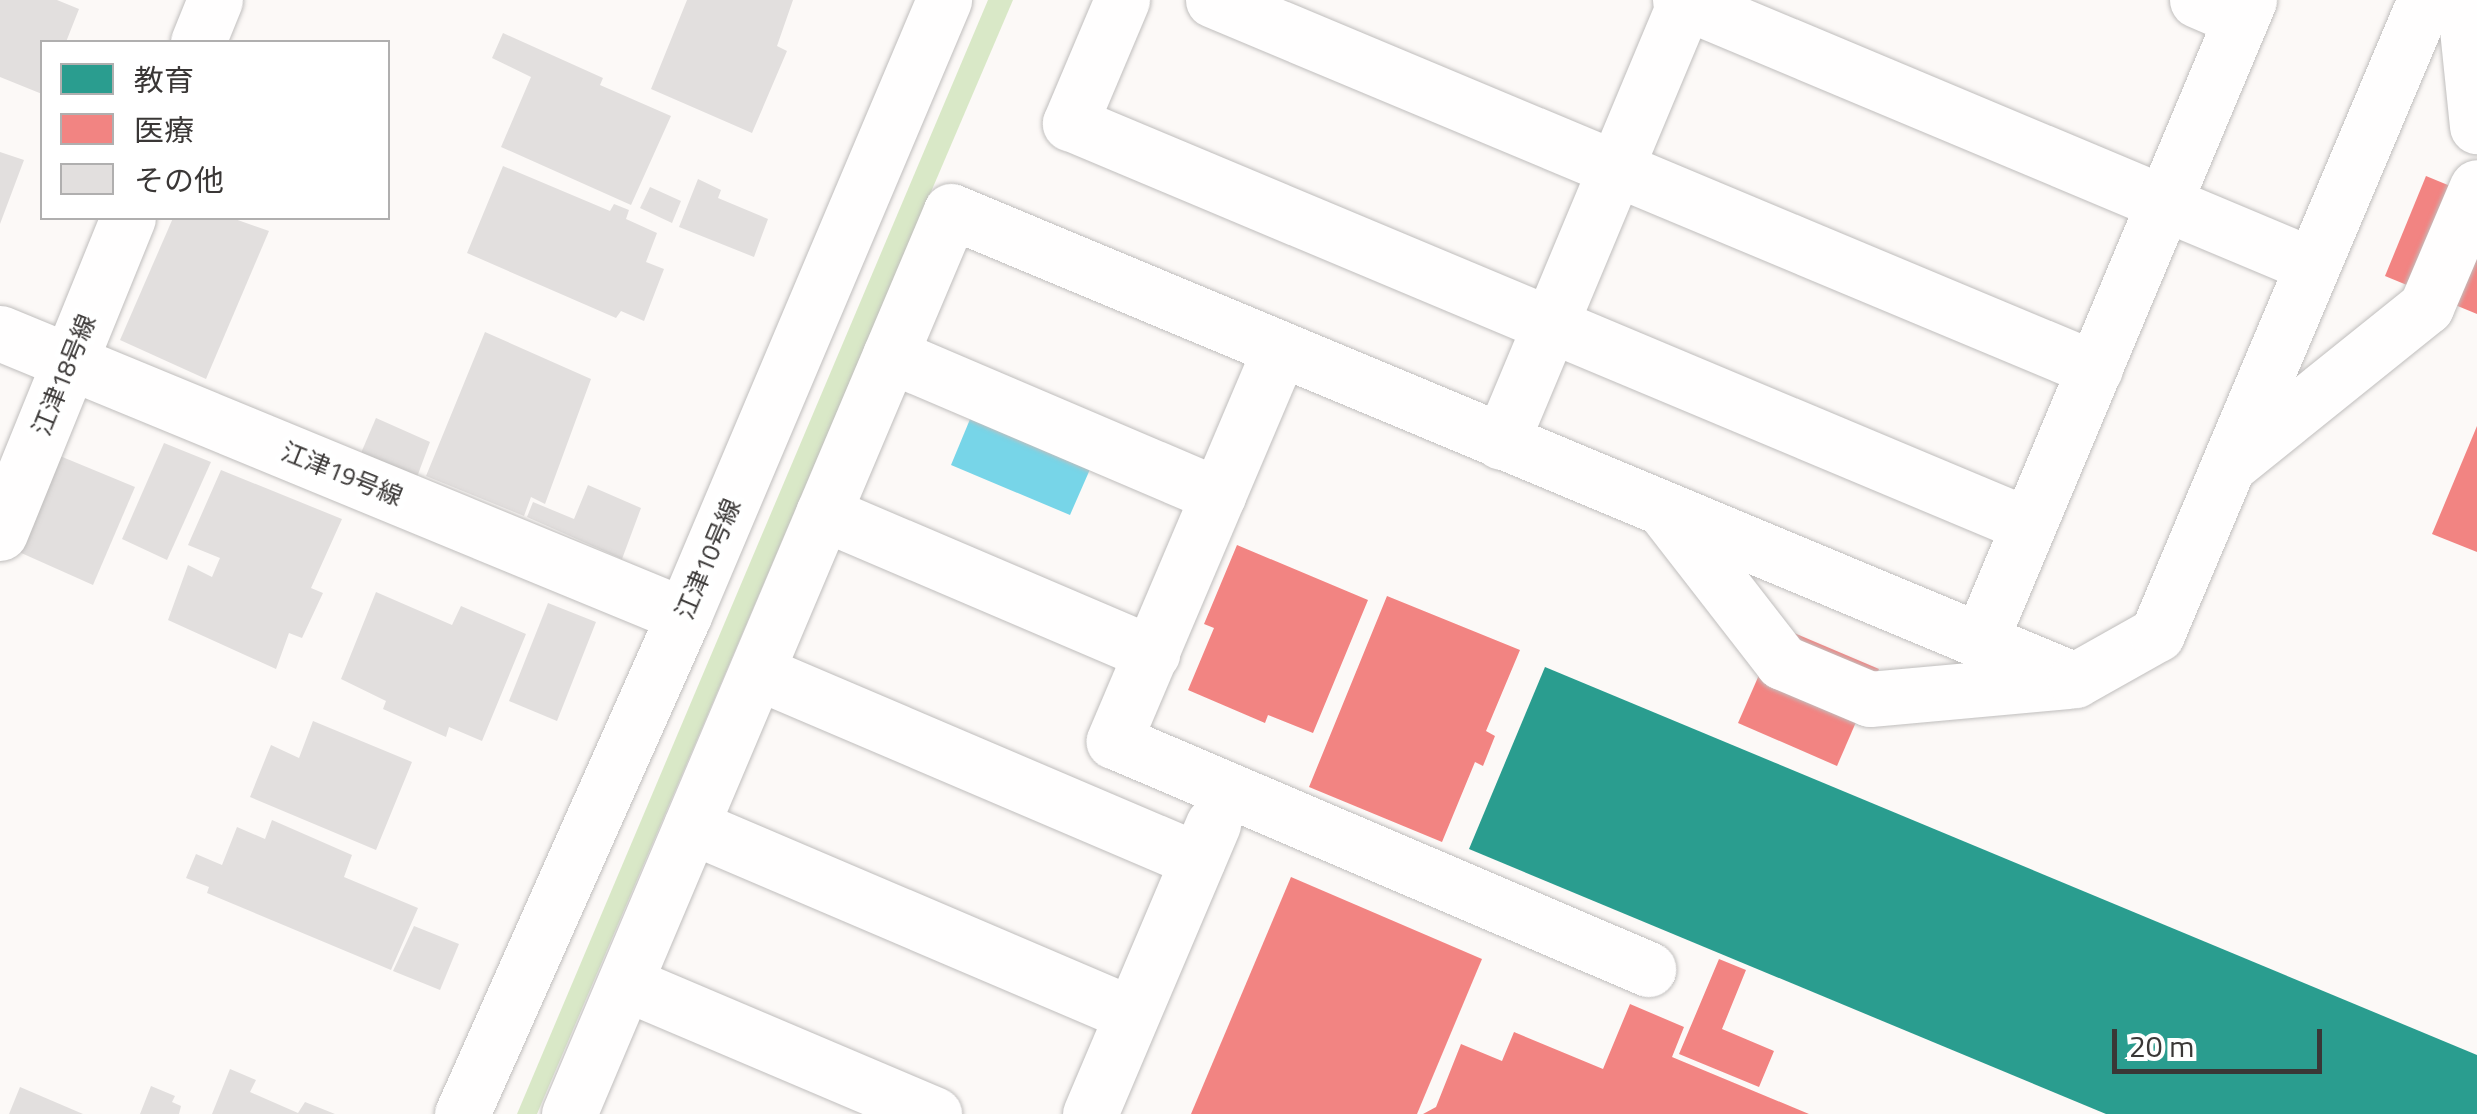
<!DOCTYPE html>
<html>
<head>
<meta charset="utf-8">
<style>
  body { margin:0 }
  #map { position:relative; width:2477px; height:1114px; overflow:hidden; background:#fcf9f7; font-family:"Titillium Web","Noto Sans JP",sans-serif }
  div>[style] { position:absolute }
  [style*='--x'] { left:calc(var(--x)*1px); top:calc(var(--y)*1px); width:calc(var(--w)*1px); rotate:calc(var(--a)*1deg) }
  .green>* { inset:0; background:#d9e8c7 }
  .water>* { inset:0; background:#77d5e8 }
  .schools>* { inset:0; background:#2a9d8f }
  .health>* { inset:0; background:#f28482 }
  .building>* { inset:0; background:#e2dfde }
  .roads { filter:drop-shadow(0 0 2px #c0bebd) drop-shadow(0 0 2px #c0bebd) }
  .minor>* { height:55px; margin:-27.5px; padding:0 27.5px; transform-origin:27.5px; border-radius:27.5px; background:#fffefe }
  span { translate:-50% -50%; white-space:nowrap; text-align:center; line-height:1.15; -webkit-text-stroke:10px #fff; paint-order:stroke }
  .street-label { font-size:25px; color:#3a3736 }
  .legend { position:absolute; left:40px; top:40px; width:350px; height:180px; box-sizing:border-box; background:#fff; border:2px solid #b0afaf; margin:0; padding:12px 18px; list-style:none; font-size:30px; color:#3a3736 }
  .legend li { display:flex; align-items:center; gap:20px; height:50px }
  .legend b { width:50px; border:2px solid #b0afaf }
  .scale { position:absolute; left:2112px; top:1029px; width:210px; height:45px; box-sizing:border-box; border:5px solid #3a3736; border-top:0; padding-left:12px; font-size:30px; line-height:35px; white-space:nowrap; color:#3a3736; -webkit-text-stroke:8px #fff; paint-order:stroke }
</style>
</head>
<body>
<div id="map">
  <div class="green">
    <div style="clip-path:polygon(988px 0,1013px 0,537px 1114px,517px 1114px)"></div>
  </div>
  <div class="water">
    <div style="clip-path:polygon(978px 400px,1098px 451px,1070px 515px,951px 465px)"></div>
  </div>
  <div class="schools">
    <div style="clip-path:polygon(1545px 667px,2477px 1055px,2477px 1114px,2106px 1114px,1469px 849px)"></div>
  </div>
  <div class="health">
    <div style="clip-path:polygon(2426px 176px,2477px 197px,2477px 314px,2385px 276px)"></div>
    <div style="clip-path:polygon(2477px 426px,2477px 552px,2432px 534px)"></div>
    <div style="clip-path:polygon(1237px 545px,1368px 600px,1313px 733px,1268px 715px,1265px 723px,1188px 690px,1214px 628px,1204px 624px)"></div>
    <div style="clip-path:polygon(1387px 596px,1520px 650px,1486px 731px,1495px 736px,1483px 766px,1475px 762px,1442px 842px,1309px 787px)"></div>
    <div style="clip-path:polygon(1780px 627px,1879px 669px,1837px 766px,1738px 723px)"></div>
    <div style="clip-path:polygon(1291px 877px,1482px 959px,1417px 1114px,1191px 1114px)"></div>
    <div style="clip-path:polygon(1719px 959px,1746px 970px,1722px 1029px,1774px 1051px,1759px 1087px,1679px 1054px)"></div>
    <div style="clip-path:polygon(1630px 1004px,1684px 1027px,1672px 1057px,1809px 1114px,1423px 1114px,1436px 1107px,1461px 1044px,1502px 1061px,1514px 1032px,1603px 1069px)"></div>
  </div>
  <div class="building">
    <div style="clip-path:polygon(0 0,57px 0,79px 9px,66px 42px,42px 42px,42px 94px,0 77px)"></div>
    <div style="clip-path:polygon(687px 0,793px 0,777px 46px,787px 51px,752px 133px,651px 89px)"></div>
    <div style="clip-path:polygon(503px 33px,603px 78px,600px 85px,671px 116px,631px 205px,501px 147px,531px 77px,492px 58px)"></div>
    <div style="clip-path:polygon(0 152px,24px 160px,0 224px)"></div>
    <div style="clip-path:polygon(503px 166px,610px 211px,614px 204px,629px 210px,626px 219px,657px 233px,646px 262px,664px 269px,644px 321px,621px 311px,616px 318px,467px 253px)"></div>
    <div style="clip-path:polygon(698px 179px,721px 190px,718px 198px,768px 219px,754px 257px,679px 227px)"></div>
    <div style="clip-path:polygon(650px 187px,681px 201px,672px 223px,640px 208px)"></div>
    <div style="clip-path:polygon(173px 218px,232px 218px,269px 231px,206px 379px,120px 340px)"></div>
    <div style="clip-path:polygon(485px 332px,591px 379px,545px 504px,531px 497px,524px 516px,426px 476px)"></div>
    <div style="clip-path:polygon(376px 418px,430px 442px,417px 477px,361px 453px)"></div>
    <div style="clip-path:polygon(164px 443px,211px 462px,167px 560px,122px 539px)"></div>
    <div style="clip-path:polygon(60px 456px,135px 487px,93px 585px,19px 552px)"></div>
    <div style="clip-path:polygon(221px 470px,342px 519px,311px 588px,323px 593px,302px 638px,289px 633px,276px 669px,168px 620px,188px 565px,212px 577px,220px 558px,188px 545px)"></div>
    <div style="clip-path:polygon(588px 485px,641px 508px,622px 559px,527px 517px,533px 502px,574px 519px)"></div>
    <div style="clip-path:polygon(376px 592px,452px 625px,461px 606px,526px 634px,482px 741px,449px 727px,446px 737px,383px 709px,386px 701px,341px 679px)"></div>
    <div style="clip-path:polygon(548px 603px,596px 622px,557px 721px,509px 701px)"></div>
    <div style="clip-path:polygon(313px 721px,412px 762px,376px 850px,250px 797px,271px 745px,299px 758px)"></div>
    <div style="clip-path:polygon(272px 820px,352px 855px,344px 877px,418px 908px,391px 970px,207px 893px,209px 887px,186px 878px,196px 854px,222px 865px,237px 827px,265px 839px)"></div>
    <div style="clip-path:polygon(414px 926px,459px 944px,440px 990px,393px 971px)"></div>
    <div style="clip-path:polygon(230px 1069px,256px 1080px,250px 1092px,298px 1113px,305px 1102px,335px 1114px,212px 1114px)"></div>
    <div style="clip-path:polygon(151px 1086px,175px 1096px,172px 1102px,181px 1106px,179px 1114px,140px 1114px)"></div>
    <div style="clip-path:polygon(20px 1087px,83px 1114px,9px 1114px)"></div>
  </div>
  <div class="roads">
    <div class="minor">
      <div style="--x:1122;--y:0;--w:134;--a:112.9"></div>
      <div style="--x:1070;--y:123;--w:1039;--a:22.76"></div>
      <div style="--x:1213;--y:0;--w:956;--a:22.7"></div>
      <div style="--x:1680;--y:0;--w:685;--a:22.75"></div>
      <div style="--x:2197;--y:0;--w:48;--a:23.4"></div>
      <div style="--x:2464;--y:0;--w:127;--a:84.1"></div>
      <div style="--x:198;--y:42;--w:45;--a:-68"></div>
      <div style="--x:0;--y:333;--w:740;--a:22.41"></div>
      <div style="--x:1280;--y:349;--w:426;--a:113"></div>
      <div style="--x:1114;--y:741;--w:581;--a:23.12"></div>
      <div style="--x:890;--y:355;--w:357;--a:23.1"></div>
      <div style="--x:1501;--y:442;--w:479;--a:-67.3"></div>
      <div style="--x:2233;--y:462;--w:248;--a:-38.8"></div>
      <div style="--x:2426;--y:307;--w:130;--a:-67"></div>
      <div style="--x:1665;--y:511;--w:191;--a:52.2"></div>
      <div style="--x:1782;--y:662;--w:95;--a:22.8"></div>
      <div style="--x:1870;--y:699;--w:198;--a:-5.2"></div>
      <div style="--x:823;--y:513;--w:358;--a:23.1"></div>
      <div style="--x:0;--y:533;--w:340;--a:-67.9"></div>
      <div style="--x:1980;--y:641;--w:695;--a:-67.23"></div>
      <div style="--x:757;--y:672;--w:479;--a:23.1"></div>
      <div style="--x:691;--y:826;--w:479;--a:23.1"></div>
      <div style="--x:625;--y:983;--w:336;--a:23"></div>
      <div style="--x:462;--y:1114;--w:546;--a:-66.02"></div>
      <div style="--x:684;--y:615;--w:668;--a:-67.08"></div>
      <div style="--x:569;--y:1114;--w:980;--a:-67.07"></div>
      <div style="--x:951;--y:211;--w:1218;--a:22.65"></div>
      <div style="--x:2075;--y:680;--w:94;--a:-29.3"></div>
      <div style="--x:2157;--y:634;--w:688;--a:-67.09"></div>
      <div style="--x:1090;--y:1114;--w:315;--a:-67"></div>
    </div>
  </div>
  <div class="street-label">
    <span style="left:64px;top:375px;rotate:-68deg">江津18号線</span>
    <span style="left:342px;top:474px;rotate:22deg">江津19号線</span>
    <span style="left:708px;top:559px;rotate:-67deg">江津10号線</span>
  </div>
  <ul class="legend">
  <li><b style="height:28px;background:#2a9d8f"></b>教育</li>
  <li><b style="height:28px;background:#f28482"></b>医療</li>
  <li><b style="height:28px;background:#e2dfde"></b>その他</li>
  </ul>
  <div class="scale">20 m</div>
</div>
</body>
</html>
